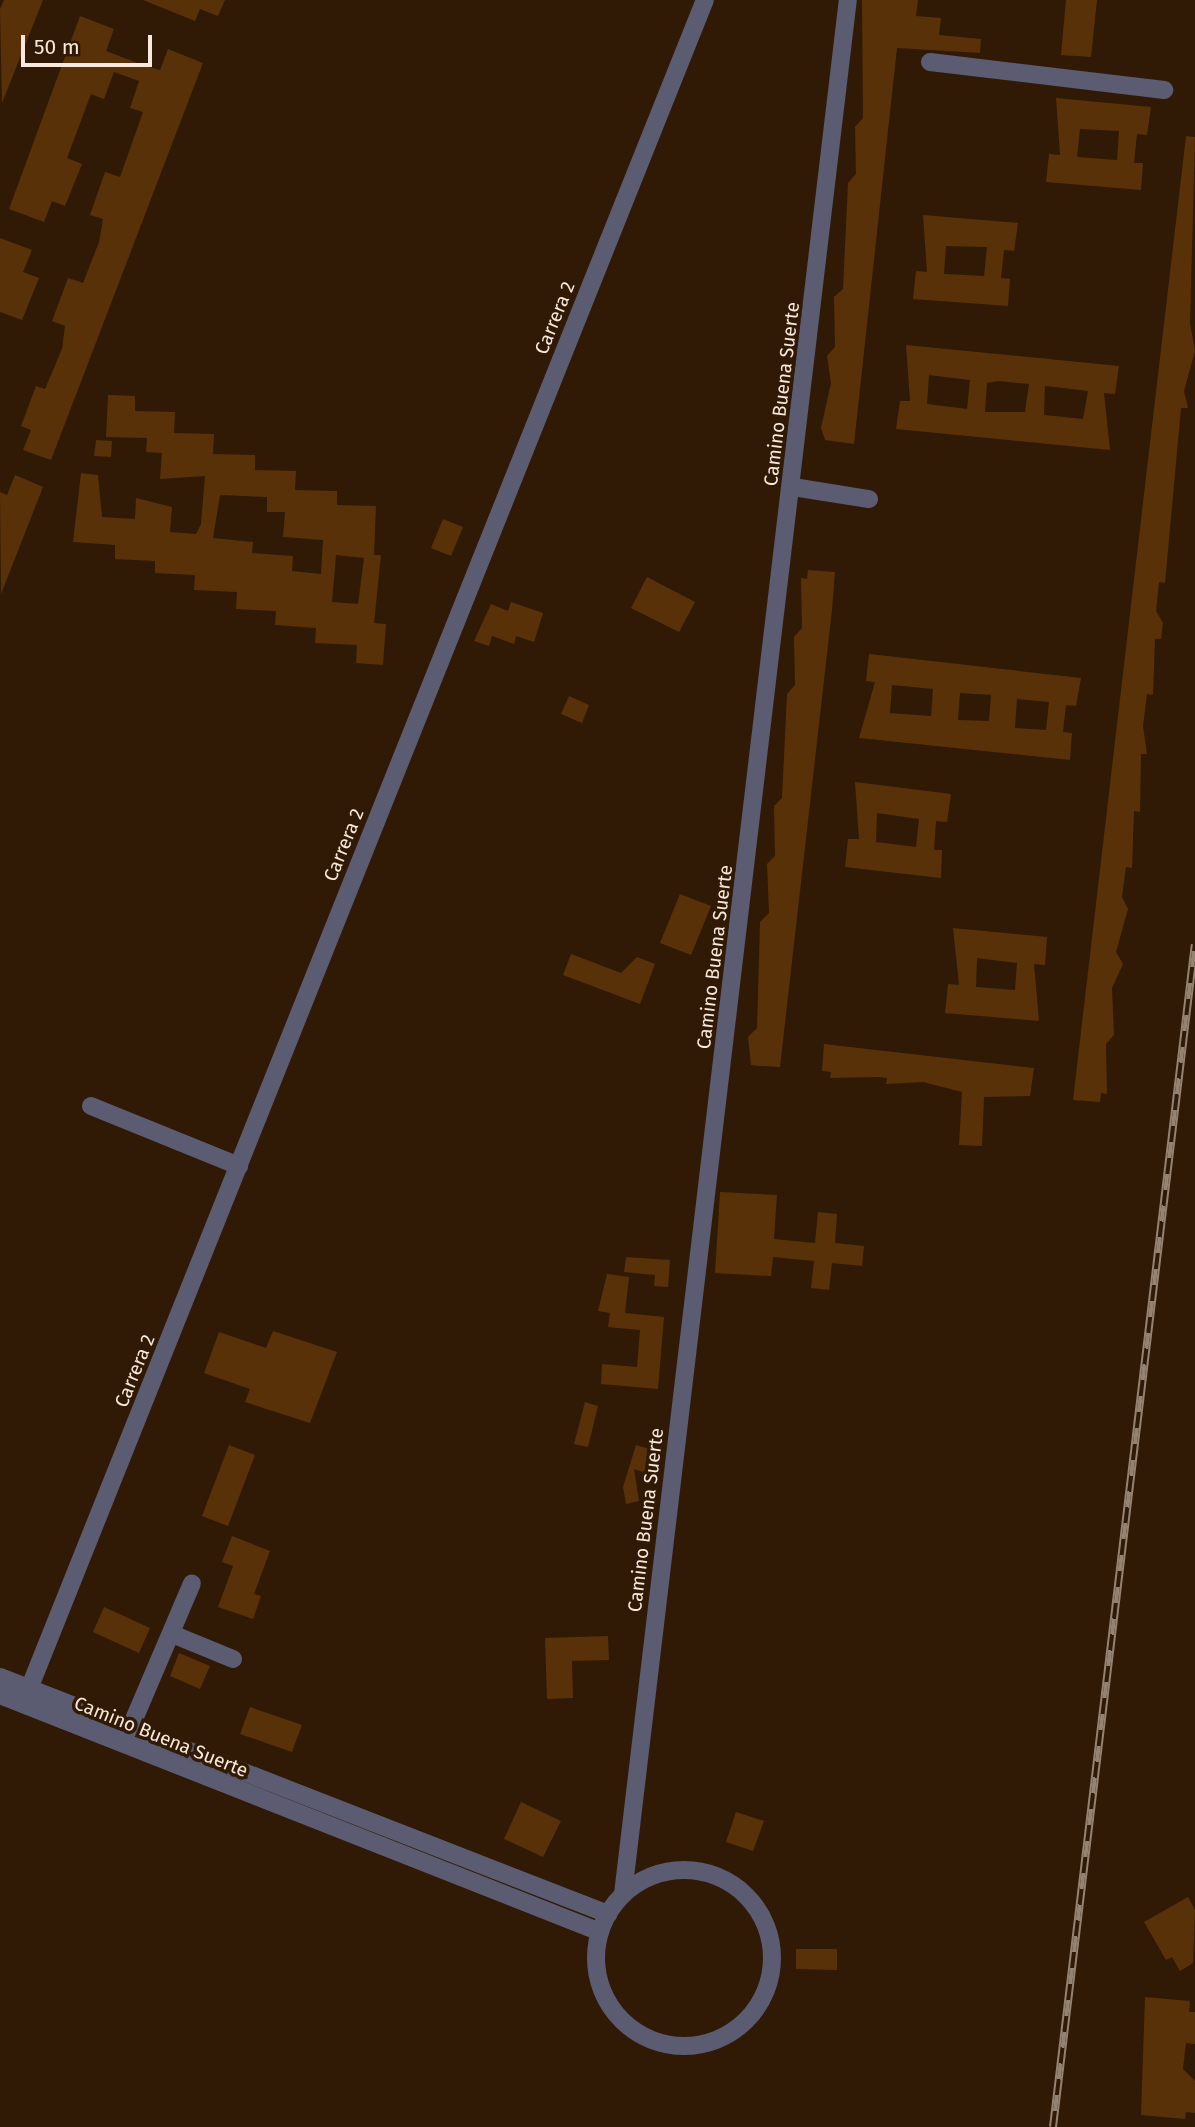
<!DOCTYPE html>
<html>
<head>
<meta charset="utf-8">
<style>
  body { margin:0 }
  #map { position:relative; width:1195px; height:2127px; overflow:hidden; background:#301a06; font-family:"Fira Sans",sans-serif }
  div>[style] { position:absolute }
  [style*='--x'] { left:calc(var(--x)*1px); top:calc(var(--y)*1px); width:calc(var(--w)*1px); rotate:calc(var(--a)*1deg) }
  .building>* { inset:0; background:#593108 }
  .minor>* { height:18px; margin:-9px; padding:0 9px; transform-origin:9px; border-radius:9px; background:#5b5b71 }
  .minor>.ring { margin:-9px; padding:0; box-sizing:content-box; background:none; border:18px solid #5b5b71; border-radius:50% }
  .rail>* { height:8px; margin-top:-4px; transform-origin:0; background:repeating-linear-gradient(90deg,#301a06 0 16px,#948272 0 32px); box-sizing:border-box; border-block:2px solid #948272 }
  span { translate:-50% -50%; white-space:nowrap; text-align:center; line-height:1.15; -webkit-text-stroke:7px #301a06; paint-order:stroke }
  .street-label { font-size:19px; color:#f8e9dc }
  .scale { position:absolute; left:21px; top:35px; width:131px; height:32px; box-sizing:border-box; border:4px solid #f8e9dc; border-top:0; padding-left:9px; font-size:21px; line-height:24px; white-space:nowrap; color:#f8e9dc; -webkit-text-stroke:5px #301a06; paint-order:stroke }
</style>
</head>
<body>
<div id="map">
  <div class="building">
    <div style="clip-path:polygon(4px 0,43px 0,2px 103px,0 9px)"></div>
    <div style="clip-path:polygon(143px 0,225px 0,218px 16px,200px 9px,195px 21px)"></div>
    <div style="clip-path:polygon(862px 0,918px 0,916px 16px,941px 18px,939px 35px,981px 39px,980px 53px,897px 48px,854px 444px,825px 440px,821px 428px,831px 383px,827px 356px,835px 347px,834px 297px,843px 289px,848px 183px,856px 174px,855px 127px,863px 118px)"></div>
    <div style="clip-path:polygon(1066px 0,1097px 0,1091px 57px,1061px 55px)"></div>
    <div style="clip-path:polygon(80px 16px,114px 29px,106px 51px,145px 66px,160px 70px,168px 49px,203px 63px,51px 460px,23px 450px,31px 430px,21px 426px,36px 386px,45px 389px,62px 349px,65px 326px,52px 321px,68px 278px,83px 283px,99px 242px,103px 219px,90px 215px,105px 172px,120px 177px,143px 112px,130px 108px,139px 81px,114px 72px,104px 99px,91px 94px,67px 158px,82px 164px,65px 206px,52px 201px,44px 222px,9px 209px)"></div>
    <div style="clip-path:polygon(evenodd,1056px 98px,1151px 107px,1147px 135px,1137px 134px,1134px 163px,1143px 163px,1141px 190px,1046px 182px,1049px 154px,1060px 155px,1056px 98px,1080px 129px,1119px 131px,1117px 160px,1077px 157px,1080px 129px)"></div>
    <div style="clip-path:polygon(1186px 136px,1195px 137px,1190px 323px,1195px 351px,1184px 391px,1188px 408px,1181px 408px,1165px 583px,1159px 582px,1156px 611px,1163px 623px,1161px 639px,1155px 639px,1153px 695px,1147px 694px,1143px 726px,1147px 754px,1141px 754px,1140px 812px,1134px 811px,1132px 868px,1126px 867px,1122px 897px,1128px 909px,1116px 952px,1123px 964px,1112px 988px,1114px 1035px,1106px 1044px,1107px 1094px,1101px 1093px,1100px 1102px,1073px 1100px)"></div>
    <div style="clip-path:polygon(evenodd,923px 215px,1018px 223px,1014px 251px,1004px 250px,1001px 278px,1010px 279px,1008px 306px,913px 299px,916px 271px,927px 272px,923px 215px,946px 246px,987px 247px,984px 276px,944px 274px,946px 246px)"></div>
    <div style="clip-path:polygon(0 238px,32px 250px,23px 272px,39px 278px,22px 320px,0 312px)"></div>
    <div style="clip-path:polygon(evenodd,906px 345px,1119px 366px,1115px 394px,1104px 393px,1110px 450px,896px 429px,900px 401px,910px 401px,906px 345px,929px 375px,970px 380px,967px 409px,927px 404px,929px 375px,906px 345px,998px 381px,1029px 384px,1025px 412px,985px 412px,987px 383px,998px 381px,906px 345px,1045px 386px,1088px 391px,1083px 419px,1044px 415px,1045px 386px)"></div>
    <div style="clip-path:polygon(evenodd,108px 395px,135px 396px,135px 411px,175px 412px,174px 433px,214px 434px,213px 454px,255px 455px,255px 470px,296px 471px,295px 490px,337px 491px,337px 505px,376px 506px,374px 555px,381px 555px,374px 623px,386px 624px,383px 665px,356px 663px,357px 645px,315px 643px,316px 628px,275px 625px,276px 611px,236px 609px,237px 592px,194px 590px,195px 575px,155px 573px,155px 561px,115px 559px,115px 545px,73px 542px,81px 473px,98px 475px,102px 517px,135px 519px,136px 498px,172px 507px,170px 532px,196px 534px,201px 524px,205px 476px,160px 479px,162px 453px,146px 452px,147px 438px,106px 437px,108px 395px,220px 495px,267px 497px,267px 512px,285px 512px,283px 537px,323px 540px,321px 574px,292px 571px,293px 556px,252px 553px,253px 542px,213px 538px,220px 495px,108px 395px,336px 555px,364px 558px,358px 604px,332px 602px,336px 555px)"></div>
    <div style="clip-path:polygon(96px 440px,112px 441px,111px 457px,94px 456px)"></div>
    <div style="clip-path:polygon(15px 475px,43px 487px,1px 594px,0 492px,7px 495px)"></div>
    <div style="clip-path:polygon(443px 519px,463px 527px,451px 556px,431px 548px)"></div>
    <div style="clip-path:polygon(808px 570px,835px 572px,832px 610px,780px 1067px,760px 1066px,751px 1065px,748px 1037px,757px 1028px,760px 922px,769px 913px,767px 864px,775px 856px,774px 806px,782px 798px,787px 694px,795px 685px,794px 637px,802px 628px,801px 578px,807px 579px)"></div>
    <div style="clip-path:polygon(647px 577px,695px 602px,679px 632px,631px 608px)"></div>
    <div style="clip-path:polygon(511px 602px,543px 613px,534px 642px,516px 636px,514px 644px,492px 636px,489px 646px,474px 641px,491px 604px,508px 611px)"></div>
    <div style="clip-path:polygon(evenodd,869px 654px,1081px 678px,1076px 706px,1066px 705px,1063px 732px,1072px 733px,1070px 760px,859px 738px,875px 682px,866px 681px,869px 654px,892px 685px,933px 689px,931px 716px,890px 713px,892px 685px,869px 654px,960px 693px,991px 695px,989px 721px,958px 720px,960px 693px,869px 654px,1017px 699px,1049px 702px,1046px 730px,1015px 728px,1017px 699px)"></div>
    <div style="clip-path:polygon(569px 696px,589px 705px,582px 723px,561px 714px)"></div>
    <div style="clip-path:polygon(evenodd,855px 782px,951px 794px,947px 822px,936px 821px,934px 850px,942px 850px,941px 878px,845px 867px,848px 839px,859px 839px,855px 782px,877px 813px,919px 819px,916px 847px,876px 842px,877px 813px)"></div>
    <div style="clip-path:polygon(680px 894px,711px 906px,691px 955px,660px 943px)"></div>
    <div style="clip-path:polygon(evenodd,953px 928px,1047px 937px,1045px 965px,1034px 964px,1039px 1021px,945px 1013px,948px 984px,959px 985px,953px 928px,977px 958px,1017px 963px,1015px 990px,976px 987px,977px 958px)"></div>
    <div style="clip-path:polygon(571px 954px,621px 973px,637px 957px,655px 964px,640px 1004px,563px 975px)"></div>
    <div style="clip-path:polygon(824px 1044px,1034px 1068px,1030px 1096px,984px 1097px,982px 1146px,959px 1145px,962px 1092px,923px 1082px,886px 1084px,887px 1078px,878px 1077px,830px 1078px,831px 1072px,822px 1071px)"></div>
    <div style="clip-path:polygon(720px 1192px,777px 1195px,774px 1239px,815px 1243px,818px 1212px,837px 1214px,835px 1243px,864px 1246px,862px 1266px,832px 1263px,829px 1290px,811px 1288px,814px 1261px,773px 1257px,771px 1276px,715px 1273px)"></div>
    <div style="clip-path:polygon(626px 1257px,670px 1260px,668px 1287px,654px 1286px,655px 1275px,624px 1272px)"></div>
    <div style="clip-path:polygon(607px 1274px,629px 1277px,625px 1313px,664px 1317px,658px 1389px,601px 1384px,602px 1364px,637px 1367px,640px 1330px,608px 1327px,610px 1313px,598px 1311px)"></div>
    <div style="clip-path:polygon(273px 1331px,337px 1352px,310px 1423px,245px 1402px,250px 1389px,204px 1373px,219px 1332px,266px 1348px)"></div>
    <div style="clip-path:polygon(585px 1402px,598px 1406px,588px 1447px,574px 1444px)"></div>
    <div style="clip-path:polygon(229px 1445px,255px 1455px,228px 1526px,202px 1516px)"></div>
    <div style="clip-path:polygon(636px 1445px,660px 1452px,652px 1475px,634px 1469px,639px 1501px,626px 1504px,623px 1487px)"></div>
    <div style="clip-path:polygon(232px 1536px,270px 1551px,254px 1594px,261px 1596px,253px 1619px,218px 1607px,233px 1566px,222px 1562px)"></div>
    <div style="clip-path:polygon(104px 1607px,150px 1628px,139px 1653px,93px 1632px)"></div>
    <div style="clip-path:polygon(608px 1636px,609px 1660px,572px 1661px,573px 1698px,547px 1699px,545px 1638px)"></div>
    <div style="clip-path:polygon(179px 1653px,210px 1666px,200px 1689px,170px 1676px)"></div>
    <div style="clip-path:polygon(250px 1707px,302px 1725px,292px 1752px,240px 1734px)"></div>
    <div style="clip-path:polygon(521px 1802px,561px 1821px,543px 1857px,504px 1839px)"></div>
    <div style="clip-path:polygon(736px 1812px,764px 1821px,753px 1851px,726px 1842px)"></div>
    <div style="clip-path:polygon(1188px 1897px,1195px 1910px,1193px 1963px,1180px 1971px,1172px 1957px,1166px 1960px,1144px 1922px)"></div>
    <div style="clip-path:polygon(796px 1949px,837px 1949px,837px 1970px,796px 1969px)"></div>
    <div style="clip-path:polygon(1145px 1997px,1190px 2001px,1189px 2012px,1195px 2012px,1195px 2044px,1186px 2043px,1183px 2069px,1195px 2081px,1195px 2113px,1186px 2112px,1185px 2119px,1141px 2115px)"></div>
  </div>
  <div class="minor">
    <div style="--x:930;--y:62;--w:236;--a:6.8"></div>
    <div style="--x:793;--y:487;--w:77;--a:9"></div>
    <div style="--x:91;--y:1106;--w:160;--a:22.1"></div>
    <div style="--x:172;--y:1634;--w:66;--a:22.3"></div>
    <div style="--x:0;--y:1677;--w:653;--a:21.3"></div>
    <div style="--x:0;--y:1695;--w:645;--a:21.55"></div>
    <div style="--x:23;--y:1704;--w:1835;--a:-68.19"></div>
    <div style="--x:126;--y:1738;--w:168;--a:-66.9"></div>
    <div class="ring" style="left:596px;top:1870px;width:158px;height:158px"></div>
    <div style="--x:623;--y:1894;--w:1907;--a:-83.23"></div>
  </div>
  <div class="rail">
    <div style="--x:1053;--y:2127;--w:1191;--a:-83.16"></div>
  </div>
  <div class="street-label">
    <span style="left:555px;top:318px;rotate:-68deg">Carrera 2</span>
    <span style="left:782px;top:394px;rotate:-83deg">Camino Buena Suerte</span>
    <span style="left:344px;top:845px;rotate:-68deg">Carrera 2</span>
    <span style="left:715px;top:957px;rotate:-83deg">Camino Buena Suerte</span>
    <span style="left:135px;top:1371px;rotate:-68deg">Carrera 2</span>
    <span style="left:646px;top:1520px;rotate:-83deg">Camino Buena Suerte</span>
    <span style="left:161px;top:1737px;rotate:22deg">Camino Buena Suerte</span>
  </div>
  <div class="scale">50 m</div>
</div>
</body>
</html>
